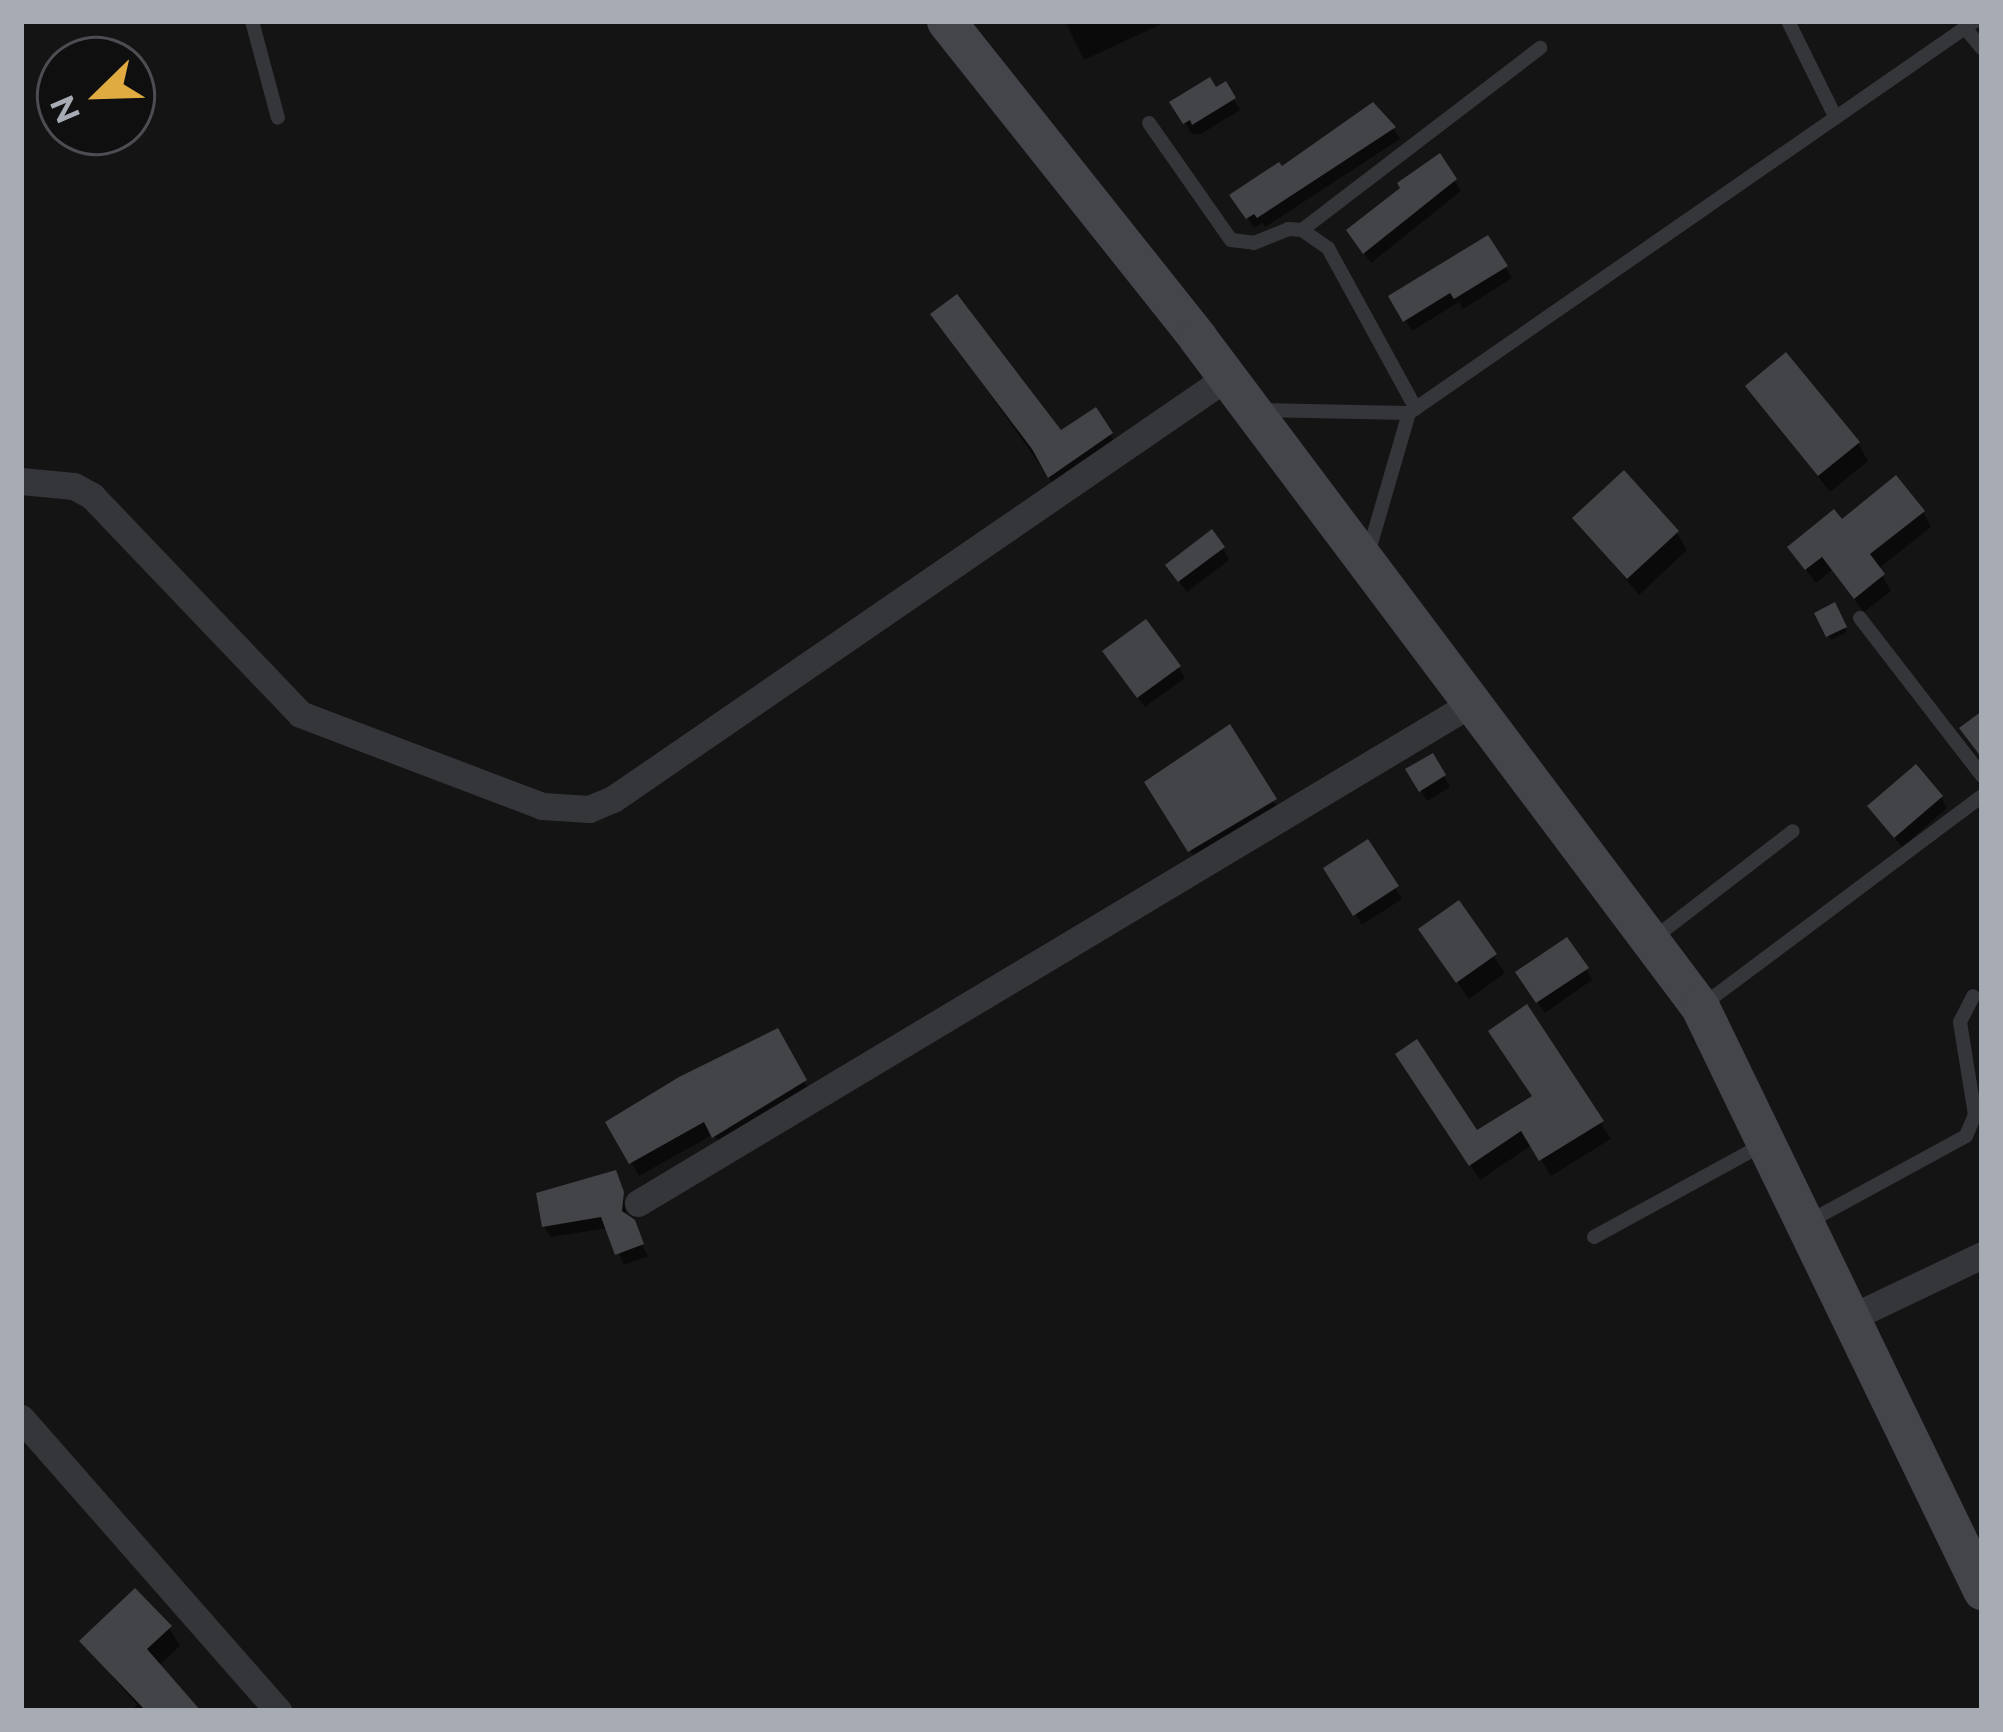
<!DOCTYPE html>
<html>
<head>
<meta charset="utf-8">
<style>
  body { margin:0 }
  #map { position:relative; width:2003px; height:1732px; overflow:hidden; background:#141415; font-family:Raleway,sans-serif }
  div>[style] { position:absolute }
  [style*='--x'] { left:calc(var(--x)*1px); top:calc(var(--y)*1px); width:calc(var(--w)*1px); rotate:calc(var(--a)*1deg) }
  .shadow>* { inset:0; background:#0007 }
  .building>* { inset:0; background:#434448 }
  .lane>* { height:14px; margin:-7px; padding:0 7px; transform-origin:7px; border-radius:7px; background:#35363a }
  .street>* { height:27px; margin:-13.5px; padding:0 13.5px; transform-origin:13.5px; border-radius:13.5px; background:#35363a }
  .secondary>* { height:39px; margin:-19.5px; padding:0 19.5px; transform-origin:19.5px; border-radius:19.5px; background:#44454a }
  span { translate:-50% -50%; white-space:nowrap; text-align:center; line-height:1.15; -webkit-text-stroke:9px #0f0f10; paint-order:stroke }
  .frame { position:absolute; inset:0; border:24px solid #a7abb4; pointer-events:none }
  .north { position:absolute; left:36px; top:36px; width:120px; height:120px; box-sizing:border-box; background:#0f0f10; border:3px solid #4c4d52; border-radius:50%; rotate:247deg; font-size:33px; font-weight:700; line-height:48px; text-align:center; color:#a7abb4 }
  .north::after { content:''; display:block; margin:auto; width:42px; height:54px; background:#e0ac41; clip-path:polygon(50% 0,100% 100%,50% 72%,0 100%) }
</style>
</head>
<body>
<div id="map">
  <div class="shadow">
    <div style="clip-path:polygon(1065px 21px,1168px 21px,1084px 60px)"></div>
    <div style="clip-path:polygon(1225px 85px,1240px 110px,1201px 134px,1192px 134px,1173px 103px)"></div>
    <div style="clip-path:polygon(1378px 107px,1400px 139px,1265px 227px,1263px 223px,1254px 228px,1233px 196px)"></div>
    <div style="clip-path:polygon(1439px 157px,1461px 191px,1371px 263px,1357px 242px)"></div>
    <div style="clip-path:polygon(1488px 239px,1512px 278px,1463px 309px,1459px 302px,1412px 331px,1392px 297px)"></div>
    <div style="clip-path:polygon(934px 315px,1060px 434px,1095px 411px,1120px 450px,1059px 492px)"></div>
    <div style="clip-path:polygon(1748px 386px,1858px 443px,1868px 461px,1830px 492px)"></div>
    <div style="clip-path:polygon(1923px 512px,1931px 527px,1878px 569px,1891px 591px,1864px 612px,1832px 570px,1816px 583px,1800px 562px,1841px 523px)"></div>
    <div style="clip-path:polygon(1576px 519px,1677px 533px,1687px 550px,1639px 595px)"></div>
    <div style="clip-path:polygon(1223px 549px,1229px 560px,1187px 592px,1175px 577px)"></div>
    <div style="clip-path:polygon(1834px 606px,1847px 632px,1831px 640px,1818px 614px)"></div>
    <div style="clip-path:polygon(1112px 663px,1178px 667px,1185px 678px,1145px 707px)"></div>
    <div style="clip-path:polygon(1229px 728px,1282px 815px,1199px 865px,1148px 783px)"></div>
    <div style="clip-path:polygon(1432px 757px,1450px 787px,1427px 801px,1409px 770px)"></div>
    <div style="clip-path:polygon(1941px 797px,1947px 808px,1902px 847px,1870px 807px)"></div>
    <div style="clip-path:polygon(1367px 843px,1402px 899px,1362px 925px,1327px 869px)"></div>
    <div style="clip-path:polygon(1458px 904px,1505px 973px,1469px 999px,1432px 947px)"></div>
    <div style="clip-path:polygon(1586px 970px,1592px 980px,1545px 1013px,1525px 984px)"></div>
    <div style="clip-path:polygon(1526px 1008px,1611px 1139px,1551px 1176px,1532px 1145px,1480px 1180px,1408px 1071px,1476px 1134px,1535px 1097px)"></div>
    <div style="clip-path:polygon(777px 1031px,812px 1095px,722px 1149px,714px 1134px,639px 1176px,609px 1123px)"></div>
    <div style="clip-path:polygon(621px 1185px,627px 1219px,648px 1256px,624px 1265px,608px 1228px,551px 1237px,544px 1226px)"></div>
    <div style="clip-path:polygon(169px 1628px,180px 1646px,158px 1666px,197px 1711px,130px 1711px,137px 1705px,83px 1642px)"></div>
  </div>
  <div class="building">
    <div style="clip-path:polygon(1210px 77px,1216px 87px,1226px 81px,1236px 98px,1192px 125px,1190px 120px,1183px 124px,1169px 102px)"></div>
    <div style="clip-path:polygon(1373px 102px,1396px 127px,1257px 218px,1254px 214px,1246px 219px,1229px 195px,1279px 162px,1282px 166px)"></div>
    <div style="clip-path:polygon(1440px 153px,1457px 179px,1363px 254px,1346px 230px,1400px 188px,1397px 183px)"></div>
    <div style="clip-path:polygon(1488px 235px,1508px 266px,1454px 299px,1450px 293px,1403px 322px,1388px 296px)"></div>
    <div style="clip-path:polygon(957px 294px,1061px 430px,1096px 407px,1113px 433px,1048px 478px,1032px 449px,930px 314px)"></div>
    <div style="clip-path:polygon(1786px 352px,1860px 442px,1818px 476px,1745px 386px)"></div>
    <div style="clip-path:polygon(1624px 470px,1679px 531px,1627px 579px,1572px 518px)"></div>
    <div style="clip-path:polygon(1896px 475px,1925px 511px,1870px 554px,1885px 574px,1854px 599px,1822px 557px,1805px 570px,1787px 547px,1834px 509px,1842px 519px)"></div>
    <div style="clip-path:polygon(1212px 529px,1225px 547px,1178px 582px,1165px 565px)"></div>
    <div style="clip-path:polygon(1835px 602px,1847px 627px,1826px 637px,1814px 613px)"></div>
    <div style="clip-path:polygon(1146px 619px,1181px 666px,1137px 698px,1102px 651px)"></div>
    <div style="clip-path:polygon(1982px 711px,1982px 758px,1959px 728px)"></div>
    <div style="clip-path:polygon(1230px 724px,1277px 799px,1188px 852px,1144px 782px)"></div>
    <div style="clip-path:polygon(1433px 753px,1446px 775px,1419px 792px,1405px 769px)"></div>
    <div style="clip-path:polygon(1916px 764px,1943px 796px,1894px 838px,1867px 806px)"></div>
    <div style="clip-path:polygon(1368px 839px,1399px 886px,1353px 916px,1323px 868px)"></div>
    <div style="clip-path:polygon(1459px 900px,1497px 954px,1456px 983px,1418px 929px)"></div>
    <div style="clip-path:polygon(1567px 937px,1589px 968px,1536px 1003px,1515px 972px)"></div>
    <div style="clip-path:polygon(1527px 1004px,1604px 1121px,1539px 1161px,1521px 1131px,1469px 1166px,1395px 1054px,1417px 1039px,1477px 1130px,1532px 1096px,1488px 1031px)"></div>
    <div style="clip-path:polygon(778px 1028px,807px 1080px,712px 1138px,704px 1122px,629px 1164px,605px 1122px,679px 1077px)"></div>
    <div style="clip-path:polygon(616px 1170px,624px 1192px,622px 1211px,635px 1220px,644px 1244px,615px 1255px,601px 1217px,542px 1227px,536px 1193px)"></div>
    <div style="clip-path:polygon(135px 1588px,172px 1626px,147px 1649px,201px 1711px,146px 1711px,79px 1641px)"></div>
  </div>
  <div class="lane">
    <div style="--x:252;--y:21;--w:100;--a:75"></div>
    <div style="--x:1788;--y:21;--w:108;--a:63.7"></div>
    <div style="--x:1965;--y:28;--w:26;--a:50"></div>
    <div style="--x:1149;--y:123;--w:143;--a:55"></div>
    <div style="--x:1231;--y:240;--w:23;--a:7"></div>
    <div style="--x:1254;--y:243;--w:37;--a:-22"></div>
    <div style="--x:1288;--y:229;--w:14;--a:4"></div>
    <div style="--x:1302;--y:230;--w:32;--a:35"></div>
    <div style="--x:1328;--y:248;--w:183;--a:61.3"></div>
    <div style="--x:1302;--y:230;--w:300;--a:-37.4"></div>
    <div style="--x:1258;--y:410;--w:151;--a:1.1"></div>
    <div style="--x:1368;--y:554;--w:147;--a:-73.8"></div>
    <div style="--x:1409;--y:413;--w:688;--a:-34.71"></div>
    <div style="--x:1860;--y:618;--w:200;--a:52.3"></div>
    <div style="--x:1654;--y:938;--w:175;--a:-37.6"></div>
    <div style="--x:1704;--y:1004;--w:347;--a:-36.8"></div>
    <div style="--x:1810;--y:1221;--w:178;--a:-28.6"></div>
    <div style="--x:1966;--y:1136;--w:23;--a:-67"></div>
    <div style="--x:1975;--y:1115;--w:94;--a:-99.2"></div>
    <div style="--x:1960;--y:1022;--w:29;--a:-63"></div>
    <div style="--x:1594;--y:1237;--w:194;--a:-28.7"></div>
  </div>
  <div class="street">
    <div style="--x:21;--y:481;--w:53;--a:5.4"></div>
    <div style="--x:74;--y:486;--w:21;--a:29"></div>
    <div style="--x:92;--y:496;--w:301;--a:46.3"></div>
    <div style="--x:300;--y:714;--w:259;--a:20.8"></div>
    <div style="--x:542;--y:806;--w:47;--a:3.7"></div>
    <div style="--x:589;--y:809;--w:26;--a:-23"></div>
    <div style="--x:613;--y:799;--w:745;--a:-34.5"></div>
    <div style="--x:638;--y:1203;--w:972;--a:-30.94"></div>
    <div style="--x:1850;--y:1318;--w:146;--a:-25.5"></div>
    <div style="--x:21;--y:1418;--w:390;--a:48.7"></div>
  </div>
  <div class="secondary">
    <div style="--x:946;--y:21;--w:404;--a:51.5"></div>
    <div style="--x:1197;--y:337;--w:838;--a:53.1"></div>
    <div style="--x:1700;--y:1007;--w:648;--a:64.19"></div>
  </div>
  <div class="frame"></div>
  <div class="north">N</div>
</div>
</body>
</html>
